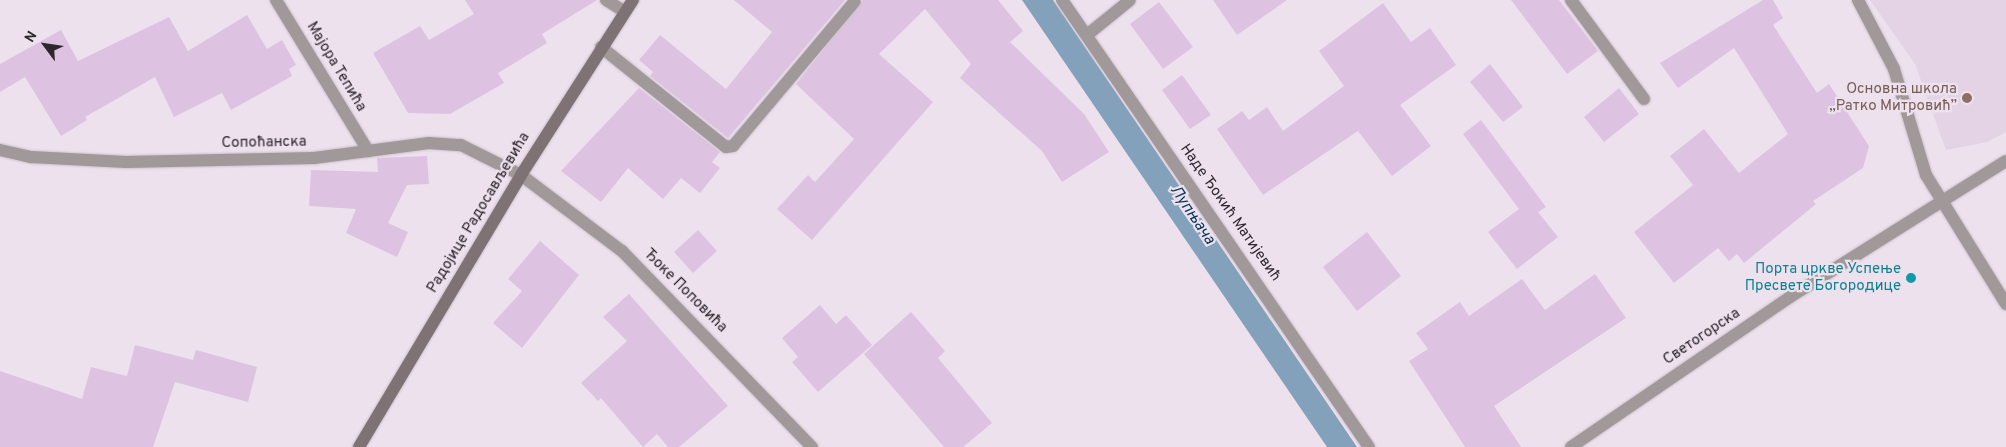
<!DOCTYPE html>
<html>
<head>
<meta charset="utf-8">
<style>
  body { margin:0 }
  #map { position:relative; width:2006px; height:447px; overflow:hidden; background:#ede1ee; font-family:Overpass,sans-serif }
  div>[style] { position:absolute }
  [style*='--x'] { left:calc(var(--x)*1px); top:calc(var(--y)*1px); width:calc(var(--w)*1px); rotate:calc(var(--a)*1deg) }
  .built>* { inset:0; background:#e3d3e5 }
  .water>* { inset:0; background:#84a1bb }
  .building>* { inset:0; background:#ddc3e1 }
  .roads { filter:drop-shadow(0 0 1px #cac0cb) drop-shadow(0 0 1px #cac0cb) }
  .service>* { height:12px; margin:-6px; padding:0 6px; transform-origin:6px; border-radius:6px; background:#a09899 }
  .minor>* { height:12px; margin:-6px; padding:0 6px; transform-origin:6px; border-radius:6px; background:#a09899 }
  .secondary>* { height:12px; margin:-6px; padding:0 6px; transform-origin:6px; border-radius:6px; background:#7e7274 }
  .dots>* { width:14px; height:14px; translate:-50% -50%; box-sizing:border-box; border:2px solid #ede1ee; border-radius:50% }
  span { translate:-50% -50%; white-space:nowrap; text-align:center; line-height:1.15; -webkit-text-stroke:4.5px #ede1ee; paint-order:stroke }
  .street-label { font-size:15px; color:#2d282d }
  .education-label { font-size:15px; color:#785e54 }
  .right { translate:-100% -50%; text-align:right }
  .culture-label { font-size:15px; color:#0d838f }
  .water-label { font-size:16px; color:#033659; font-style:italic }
  .north { position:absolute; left:20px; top:20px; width:50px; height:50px; -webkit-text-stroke:4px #ede1ee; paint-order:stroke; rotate:301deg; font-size:14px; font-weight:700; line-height:20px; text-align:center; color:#2d282d }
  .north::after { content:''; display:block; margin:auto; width:18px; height:22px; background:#2d282d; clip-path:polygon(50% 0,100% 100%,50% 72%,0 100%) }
</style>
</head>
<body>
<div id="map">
  <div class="built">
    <div style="clip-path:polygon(1870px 0,2006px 0,2006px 132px,1987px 142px,1946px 150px,1915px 64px)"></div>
  </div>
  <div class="water">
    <div style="clip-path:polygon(1022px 0,1053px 0,1357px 447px,1327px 447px)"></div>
  </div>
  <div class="building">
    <div style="clip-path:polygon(465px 0,597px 0,542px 34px,547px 43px,498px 73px,504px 83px,450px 114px,408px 113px,373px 53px,420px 26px,429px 40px,474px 14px)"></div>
    <div style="clip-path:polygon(734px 0,845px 0,728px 138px,650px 76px,653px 72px,639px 60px,660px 35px,726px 89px,772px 32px)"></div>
    <div style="clip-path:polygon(863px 0,998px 0,1023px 31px,1010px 42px,1084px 114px,1109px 152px,1062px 182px,1042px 151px,960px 78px,971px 64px,925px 9px,879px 54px,933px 102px,812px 240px,777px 209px,808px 175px,815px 182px,854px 139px,796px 84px)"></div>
    <div style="clip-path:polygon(1213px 0,1287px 0,1237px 35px)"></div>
    <div style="clip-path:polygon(1511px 0,1559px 0,1598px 51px,1567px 74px)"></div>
    <div style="clip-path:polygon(1763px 0,1773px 0,1783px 18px,1773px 25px,1817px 93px,1829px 84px,1869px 146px,1863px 168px,1813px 201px,1816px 204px,1744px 263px,1737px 254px,1729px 261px,1718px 248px,1674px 283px,1634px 232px,1693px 185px,1670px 156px,1704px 129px,1739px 173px,1788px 134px,1734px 48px,1678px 88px,1660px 63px)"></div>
    <div style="clip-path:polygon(1159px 2px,1193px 47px,1163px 69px,1130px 24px)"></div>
    <div style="clip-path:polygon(1383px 3px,1411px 42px,1430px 28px,1456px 65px,1400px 105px,1431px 146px,1392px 176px,1358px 131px,1263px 195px,1217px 129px,1242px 111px,1249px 120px,1267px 107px,1283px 131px,1344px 86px,1319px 51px)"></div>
    <div style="clip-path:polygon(247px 15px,267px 49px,282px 40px,296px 65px,289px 69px,292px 76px,231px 110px,222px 93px,174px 117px,155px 77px,85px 117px,87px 120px,61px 136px,25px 77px,0 92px,0 64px,61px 30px,78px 61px,169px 17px,188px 51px)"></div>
    <div style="clip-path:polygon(1490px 64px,1523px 107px,1503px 122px,1470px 82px)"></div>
    <div style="clip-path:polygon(1182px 75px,1211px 115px,1190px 129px,1162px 90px)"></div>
    <div style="clip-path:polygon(639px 88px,720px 152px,712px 162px,720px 168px,700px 193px,681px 178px,663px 199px,628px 168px,601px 202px,561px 171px)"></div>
    <div style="clip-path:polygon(1619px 88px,1639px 114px,1604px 142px,1584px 117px)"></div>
    <div style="clip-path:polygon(1481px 120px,1546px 207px,1538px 212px,1558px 237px,1517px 269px,1488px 232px,1519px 209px,1463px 134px)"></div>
    <div style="clip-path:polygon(427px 156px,429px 184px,407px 185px,388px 223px,408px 232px,397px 257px,346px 233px,356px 209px,309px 206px,311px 170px,378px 172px,377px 158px)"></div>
    <div style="clip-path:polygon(698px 230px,717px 251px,693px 273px,674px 252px)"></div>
    <div style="clip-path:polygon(1367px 232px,1401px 276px,1357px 311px,1323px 267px)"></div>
    <div style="clip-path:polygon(540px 241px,579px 275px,522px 348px,493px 323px,522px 291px,508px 279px)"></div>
    <div style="clip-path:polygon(1595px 274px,1626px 318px,1494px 406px,1521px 447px,1465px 447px,1409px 361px,1428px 349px,1416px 333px,1460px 302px,1469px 316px,1522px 279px,1545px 310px)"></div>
    <div style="clip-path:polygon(629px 294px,728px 406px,679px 447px,668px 447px,657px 434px,643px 447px,601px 398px,598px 401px,581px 383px,627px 341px,603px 317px)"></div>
    <div style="clip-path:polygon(820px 305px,836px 324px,846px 315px,872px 345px,818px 392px,792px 362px,798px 357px,782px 338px)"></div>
    <div style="clip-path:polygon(911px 312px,945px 351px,938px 358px,992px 423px,963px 447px,944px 447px,864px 354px)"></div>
    <div style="clip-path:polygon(135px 345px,193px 360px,196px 350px,257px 367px,248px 402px,175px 382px,153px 447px,0 447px,0 371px,82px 399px,91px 367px,127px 376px)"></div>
  </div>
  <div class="roads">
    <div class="service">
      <div style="--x:606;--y:0;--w:22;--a:32"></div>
      <div style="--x:1087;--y:35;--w:55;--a:-39.1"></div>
      <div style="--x:601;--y:47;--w:160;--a:38.7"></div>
      <div style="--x:726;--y:147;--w:7;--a:-8"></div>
      <div style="--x:733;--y:146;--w:189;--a:-49.9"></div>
    </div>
    <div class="minor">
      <div style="--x:276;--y:0;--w:177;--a:58.6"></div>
      <div style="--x:1062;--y:0;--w:542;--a:55.52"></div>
      <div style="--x:1571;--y:0;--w:123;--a:53.6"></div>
      <div style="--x:1858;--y:0;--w:78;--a:62.4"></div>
      <div style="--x:1894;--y:69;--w:111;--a:73.2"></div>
      <div style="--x:1926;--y:175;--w:152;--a:58.2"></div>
      <div style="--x:0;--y:150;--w:32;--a:13"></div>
      <div style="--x:31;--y:157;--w:95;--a:3"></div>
      <div style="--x:126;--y:162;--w:188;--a:-1.2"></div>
      <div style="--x:314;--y:158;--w:116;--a:-7.4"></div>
      <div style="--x:429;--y:143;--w:32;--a:4"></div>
      <div style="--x:461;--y:145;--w:67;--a:26.6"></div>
      <div style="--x:521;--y:175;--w:126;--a:37"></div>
      <div style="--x:622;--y:251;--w:273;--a:45.9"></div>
      <div style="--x:1571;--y:447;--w:265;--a:-34.4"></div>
      <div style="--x:1790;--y:297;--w:255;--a:-32.2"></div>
    </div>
    <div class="secondary">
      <div style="--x:359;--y:447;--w:317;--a:-59.2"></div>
      <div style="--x:521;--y:175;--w:208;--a:-57.4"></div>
    </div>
  </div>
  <div class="dots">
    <div style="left:1967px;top:98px;background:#8d6e63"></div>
    <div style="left:1911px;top:278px;background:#0f9aa8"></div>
  </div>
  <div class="street-label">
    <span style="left:336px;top:67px;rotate:59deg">Мајора Тепића</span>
    <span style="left:264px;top:143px;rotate:-1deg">Сопоћанска</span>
    <span style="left:479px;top:213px;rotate:-59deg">Радојице Радосављевића</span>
    <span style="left:1230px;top:213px;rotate:55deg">Наде Ђокић Матијевић</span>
    <span style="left:685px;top:291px;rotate:45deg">Ђоке Поповића</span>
    <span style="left:1702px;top:337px;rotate:-34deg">Светогорска</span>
  </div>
  <div class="education-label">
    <span class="right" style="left:1957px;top:98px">Основна школа<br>„Ратко Митровић”</span>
  </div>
  <div class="culture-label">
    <span class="right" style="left:1901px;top:278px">Порта цркве Успење<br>Пресвете Богородице</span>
  </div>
  <div class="water-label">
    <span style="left:1192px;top:215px;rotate:56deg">Лупњача</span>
  </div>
  <div class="north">N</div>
</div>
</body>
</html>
